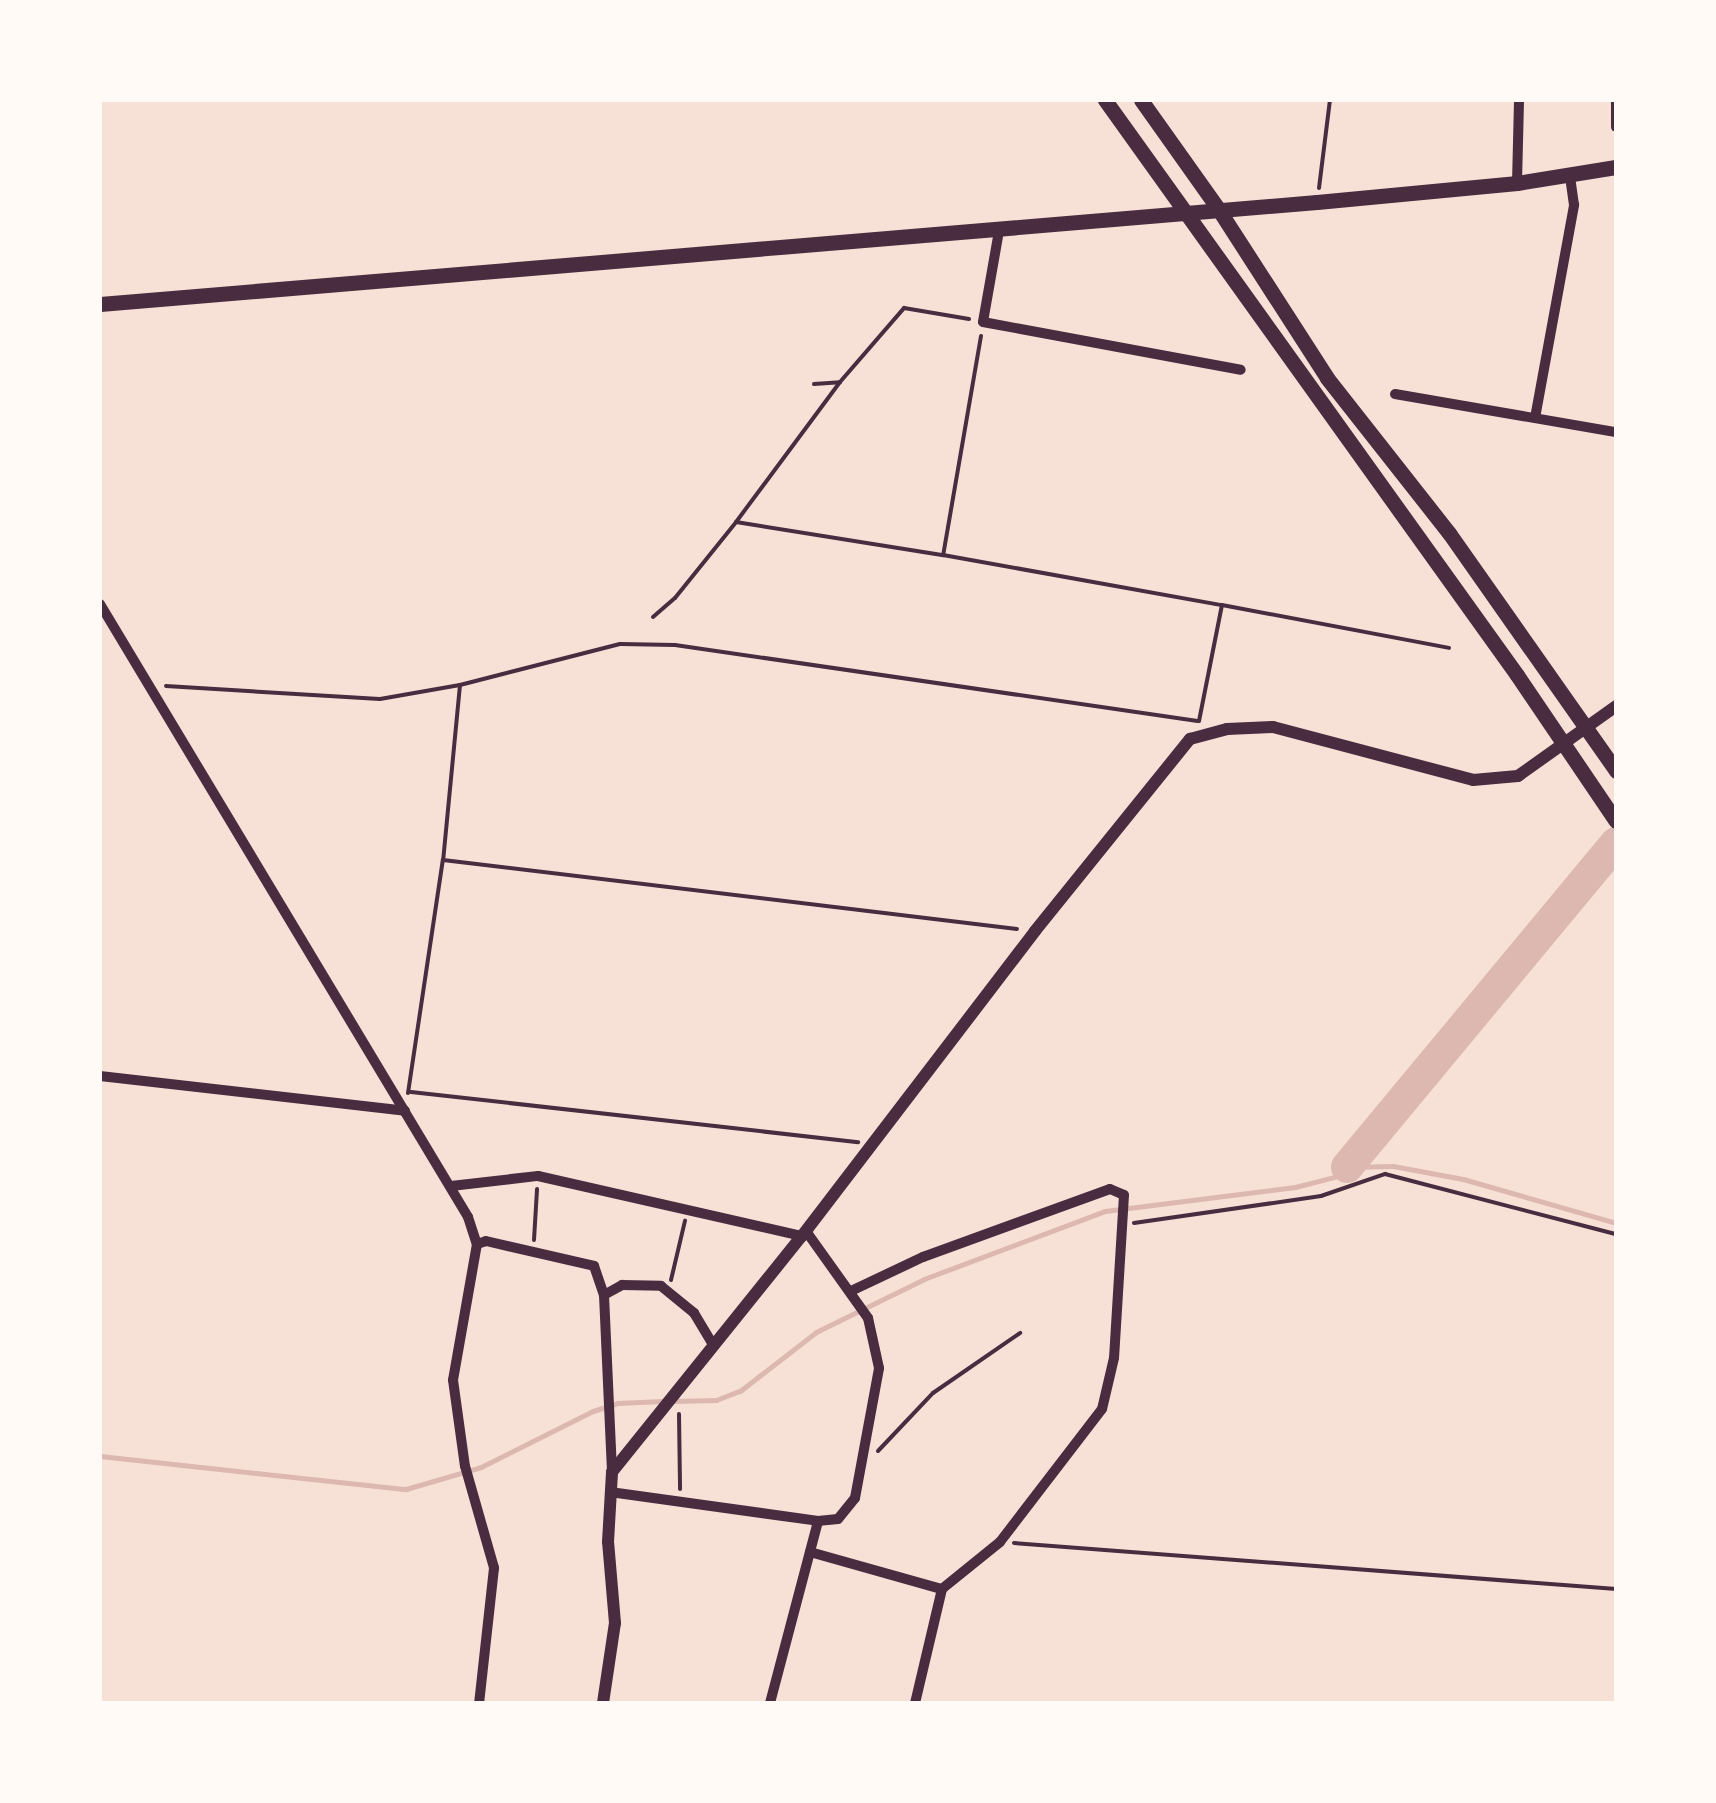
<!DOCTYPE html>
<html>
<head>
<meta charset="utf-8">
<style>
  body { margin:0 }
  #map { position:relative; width:1716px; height:1803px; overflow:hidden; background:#f7e1d7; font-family:Manrope,sans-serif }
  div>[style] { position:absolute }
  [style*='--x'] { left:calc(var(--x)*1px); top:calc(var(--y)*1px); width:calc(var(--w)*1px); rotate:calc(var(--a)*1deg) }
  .stream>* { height:5px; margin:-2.5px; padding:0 2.5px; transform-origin:2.5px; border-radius:2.5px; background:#dcb8b0 }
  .river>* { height:32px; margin:-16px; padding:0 16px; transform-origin:16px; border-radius:16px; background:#dcb8b0 }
  .path>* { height:4px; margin:-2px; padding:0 2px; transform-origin:2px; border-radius:2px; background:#4a2c40 }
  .minor>* { height:10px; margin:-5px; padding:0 5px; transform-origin:5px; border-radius:5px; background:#4a2c40 }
  .tertiary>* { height:12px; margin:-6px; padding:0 6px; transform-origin:6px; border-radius:6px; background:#4a2c40 }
  .primary>* { height:15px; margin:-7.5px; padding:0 7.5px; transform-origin:7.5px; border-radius:7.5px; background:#4a2c40 }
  span { translate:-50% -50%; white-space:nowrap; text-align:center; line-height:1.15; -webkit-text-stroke:8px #fffaf5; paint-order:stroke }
  .frame { position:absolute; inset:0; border:102px solid #fffaf5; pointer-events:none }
</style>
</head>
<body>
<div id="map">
  <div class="stream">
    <div style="--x:674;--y:1401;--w:42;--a:-1.4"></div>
    <div style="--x:716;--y:1400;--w:26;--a:-21"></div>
    <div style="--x:740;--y:1391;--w:96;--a:-37.8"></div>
    <div style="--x:816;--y:1332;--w:120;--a:-26.1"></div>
    <div style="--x:924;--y:1279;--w:193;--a:-20.6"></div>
    <div style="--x:1105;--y:1211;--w:192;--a:-7.2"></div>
    <div style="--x:1295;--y:1187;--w:40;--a:-14.4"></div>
    <div style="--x:1334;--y:1177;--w:16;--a:-38"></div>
    <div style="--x:1347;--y:1167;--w:46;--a:-1.2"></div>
    <div style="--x:1393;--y:1166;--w:71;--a:10.5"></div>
    <div style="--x:1463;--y:1179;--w:159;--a:16"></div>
    <div style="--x:100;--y:1456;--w:308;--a:6.2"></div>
    <div style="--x:406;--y:1489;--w:78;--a:-16.3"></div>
    <div style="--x:481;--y:1467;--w:125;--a:-26.6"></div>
    <div style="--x:593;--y:1411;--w:25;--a:-18"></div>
    <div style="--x:617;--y:1403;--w:46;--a:-2.5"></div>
  </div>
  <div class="river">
    <div style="--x:1347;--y:1167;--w:421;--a:-50.3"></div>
  </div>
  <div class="path">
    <div style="--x:1319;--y:188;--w:89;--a:-82.9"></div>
    <div style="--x:981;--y:336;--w:222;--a:99.8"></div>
    <div style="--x:943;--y:555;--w:283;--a:10.2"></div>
    <div style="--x:840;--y:382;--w:174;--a:126.6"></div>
    <div style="--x:736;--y:522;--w:210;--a:9.1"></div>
    <div style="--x:814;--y:384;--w:26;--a:-4"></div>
    <div style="--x:840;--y:382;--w:98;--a:-49.1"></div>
    <div style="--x:904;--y:308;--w:66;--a:9.6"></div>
    <div style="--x:653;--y:617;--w:29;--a:-41"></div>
    <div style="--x:675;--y:598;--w:97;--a:-51.2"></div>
    <div style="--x:460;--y:685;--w:165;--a:-14.4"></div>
    <div style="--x:620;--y:644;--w:55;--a:1"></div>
    <div style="--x:675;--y:645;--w:528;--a:8.27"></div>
    <div style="--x:166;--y:686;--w:214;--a:3.5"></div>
    <div style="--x:380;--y:699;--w:81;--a:-9.9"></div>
    <div style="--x:460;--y:685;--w:176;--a:95.5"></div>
    <div style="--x:443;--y:860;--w:578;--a:6.85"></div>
    <div style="--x:1199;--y:721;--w:118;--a:-78.8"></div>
    <div style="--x:1222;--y:605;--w:231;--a:10.7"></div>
    <div style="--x:411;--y:1092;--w:450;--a:6.4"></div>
    <div style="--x:408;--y:1093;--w:236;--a:-81.5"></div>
    <div style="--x:1134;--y:1223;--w:189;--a:-8.2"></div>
    <div style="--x:1321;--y:1196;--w:68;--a:-19"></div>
    <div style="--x:1385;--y:1174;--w:239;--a:14.6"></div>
    <div style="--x:534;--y:1240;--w:51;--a:-86.6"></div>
    <div style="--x:671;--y:1280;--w:61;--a:-76.7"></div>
    <div style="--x:679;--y:1414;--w:75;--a:89.2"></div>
    <div style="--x:878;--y:1451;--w:80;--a:-46.5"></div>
    <div style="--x:933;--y:1393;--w:106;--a:-34.6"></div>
    <div style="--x:1014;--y:1543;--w:604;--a:4.37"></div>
  </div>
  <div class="minor">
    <div style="--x:1616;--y:100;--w:27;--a:90"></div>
    <div style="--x:1517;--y:183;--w:83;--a:-88.6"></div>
    <div style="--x:999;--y:231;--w:92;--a:100"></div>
    <div style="--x:983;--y:322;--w:262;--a:10.5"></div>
    <div style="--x:1395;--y:394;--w:224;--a:9.8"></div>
    <div style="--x:1535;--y:418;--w:217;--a:-79.6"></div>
    <div style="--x:1574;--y:205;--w:29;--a:-98"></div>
    <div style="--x:100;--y:604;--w:715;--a:59.02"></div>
    <div style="--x:468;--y:1217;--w:28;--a:72"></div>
    <div style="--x:477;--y:1244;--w:138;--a:100"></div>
    <div style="--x:453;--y:1380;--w:87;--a:82.1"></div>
    <div style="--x:465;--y:1466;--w:106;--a:74.1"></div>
    <div style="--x:494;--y:1568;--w:136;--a:96.3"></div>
    <div style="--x:100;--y:1076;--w:307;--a:6.5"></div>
    <div style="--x:451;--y:1186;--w:88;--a:-6.6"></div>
    <div style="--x:538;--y:1176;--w:271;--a:12.8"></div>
    <div style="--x:477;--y:1244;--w:9;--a:-18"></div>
    <div style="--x:486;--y:1241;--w:111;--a:13"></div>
    <div style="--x:594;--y:1266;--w:31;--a:71"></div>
    <div style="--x:604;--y:1295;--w:177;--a:87.4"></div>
    <div style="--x:851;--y:1291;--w:80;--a:-25.3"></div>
    <div style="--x:923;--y:1257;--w:199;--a:-20"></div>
    <div style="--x:1110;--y:1189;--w:15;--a:23"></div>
    <div style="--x:1124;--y:1195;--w:163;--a:93.5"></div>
    <div style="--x:1114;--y:1358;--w:52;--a:103.2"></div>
    <div style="--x:1102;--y:1409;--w:168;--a:127.5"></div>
    <div style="--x:1000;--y:1542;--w:75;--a:141"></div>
    <div style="--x:942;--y:1589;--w:117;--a:103.3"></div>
    <div style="--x:604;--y:1295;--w:21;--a:-29"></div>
    <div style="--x:622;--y:1285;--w:39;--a:1"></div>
    <div style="--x:661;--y:1286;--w:43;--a:39.3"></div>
    <div style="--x:694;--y:1313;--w:37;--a:59"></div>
    <div style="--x:610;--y:1492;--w:210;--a:7.9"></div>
    <div style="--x:818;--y:1521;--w:20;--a:-6"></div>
    <div style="--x:838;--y:1519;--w:27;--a:-51"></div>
    <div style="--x:855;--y:1498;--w:132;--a:-79.5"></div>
    <div style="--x:879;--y:1368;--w:51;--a:-102.4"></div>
    <div style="--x:868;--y:1318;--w:107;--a:-125.5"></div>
    <div style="--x:810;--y:1552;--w:137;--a:15.7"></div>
    <div style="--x:770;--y:1703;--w:188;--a:-75.2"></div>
  </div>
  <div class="tertiary">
    <div style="--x:603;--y:1703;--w:81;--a:-81.5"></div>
    <div style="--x:615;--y:1623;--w:81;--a:-94.9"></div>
    <div style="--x:608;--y:1542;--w:70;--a:-86.7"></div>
    <div style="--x:612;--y:1472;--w:303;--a:-51.2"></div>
    <div style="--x:802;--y:1236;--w:384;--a:-52.6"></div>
    <div style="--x:1035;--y:931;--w:247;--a:-51.1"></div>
    <div style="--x:1190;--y:739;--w:38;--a:-15"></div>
    <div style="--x:1227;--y:729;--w:46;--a:-2.5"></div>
    <div style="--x:1273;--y:727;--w:207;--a:14.8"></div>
    <div style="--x:1473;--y:780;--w:45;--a:-5.1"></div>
    <div style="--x:1518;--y:776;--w:120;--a:-35.5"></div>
  </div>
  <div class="primary">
    <div style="--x:1105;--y:100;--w:707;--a:54.38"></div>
    <div style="--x:1517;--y:675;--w:176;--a:55.9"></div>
    <div style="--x:1141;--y:100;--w:131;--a:54.6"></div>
    <div style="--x:1217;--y:207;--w:203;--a:57.2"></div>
    <div style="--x:1327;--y:378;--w:197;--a:51.8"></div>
    <div style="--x:1449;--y:533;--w:291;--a:54.9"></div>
    <div style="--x:100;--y:304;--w:1221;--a:-4.79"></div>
    <div style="--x:1317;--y:202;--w:201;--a:-5.4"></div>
    <div style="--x:1517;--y:183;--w:100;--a:-9.2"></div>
  </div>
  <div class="frame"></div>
</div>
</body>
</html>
